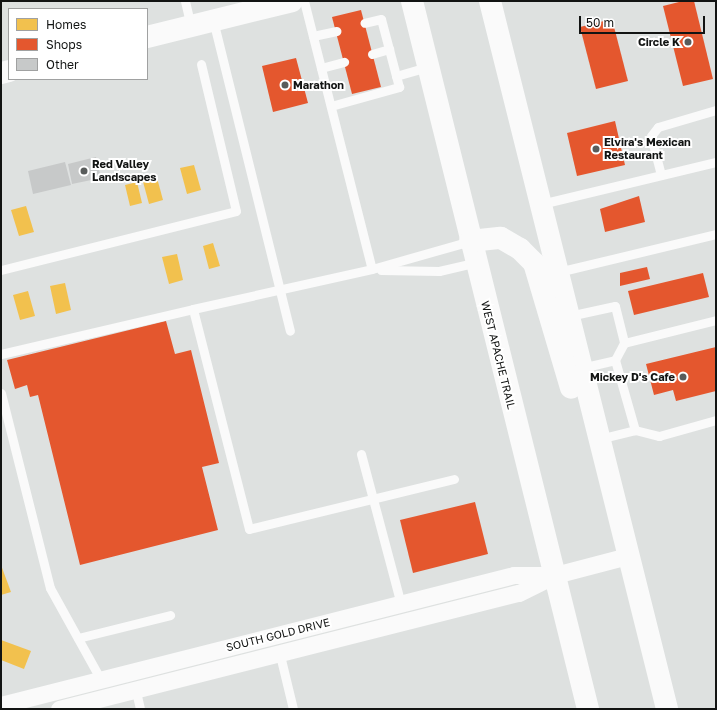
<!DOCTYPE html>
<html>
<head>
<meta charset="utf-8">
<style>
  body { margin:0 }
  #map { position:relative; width:717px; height:710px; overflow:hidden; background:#dee1e0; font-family:"Golos Text",sans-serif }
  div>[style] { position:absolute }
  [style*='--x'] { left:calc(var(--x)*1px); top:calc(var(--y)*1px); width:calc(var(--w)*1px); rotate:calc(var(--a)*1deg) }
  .homes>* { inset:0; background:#f2c14e }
  .shops>* { inset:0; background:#e4572e }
  .building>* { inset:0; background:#c7c9c9 }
  .lane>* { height:9px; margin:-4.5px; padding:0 4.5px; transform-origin:4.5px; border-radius:4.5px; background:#fafafa }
  .street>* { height:17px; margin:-8.5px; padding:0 8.5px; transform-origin:8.5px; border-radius:8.5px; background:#fafafa }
  .primary>* { height:22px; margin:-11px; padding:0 11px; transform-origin:11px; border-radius:11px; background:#fafafa }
  .dots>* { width:11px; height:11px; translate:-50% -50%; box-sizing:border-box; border:2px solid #fff; border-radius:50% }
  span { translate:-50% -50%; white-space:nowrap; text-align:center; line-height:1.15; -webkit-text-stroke:4px #fff; paint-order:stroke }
  .poi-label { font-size:11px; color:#121413; font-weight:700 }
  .right { translate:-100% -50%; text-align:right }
  .left { translate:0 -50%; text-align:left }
  .street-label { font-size:11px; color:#121413 }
  .frame { position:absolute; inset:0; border:2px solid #121413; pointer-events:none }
  .legend { position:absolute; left:8px; top:8px; width:140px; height:72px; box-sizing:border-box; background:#fff; border:1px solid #a0a1a1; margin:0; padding:5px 7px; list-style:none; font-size:12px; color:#121413 }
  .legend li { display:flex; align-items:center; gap:8px; height:20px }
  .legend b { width:20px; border:1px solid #a0a1a1 }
  .scale { position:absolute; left:579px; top:16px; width:126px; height:18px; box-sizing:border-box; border:2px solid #121413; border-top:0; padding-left:5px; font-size:12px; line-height:14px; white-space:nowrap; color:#121413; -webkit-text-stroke:3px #fff; paint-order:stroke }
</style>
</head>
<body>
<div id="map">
  <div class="homes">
    <div style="clip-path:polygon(194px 165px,201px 190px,187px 194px,180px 168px)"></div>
    <div style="clip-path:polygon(156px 174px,163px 200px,149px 204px,142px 178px)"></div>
    <div style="clip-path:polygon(137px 182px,142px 203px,130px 206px,125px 185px)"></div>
    <div style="clip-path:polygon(26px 206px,34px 232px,19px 236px,11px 210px)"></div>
    <div style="clip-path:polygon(213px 243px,220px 266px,209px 269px,203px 246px)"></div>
    <div style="clip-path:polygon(177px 254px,183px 280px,169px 284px,162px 257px)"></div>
    <div style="clip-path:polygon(65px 283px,71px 310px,56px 314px,50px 286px)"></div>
    <div style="clip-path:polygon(28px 291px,35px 316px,20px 320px,13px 295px)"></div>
    <div style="clip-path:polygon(1px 565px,11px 592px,1px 595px)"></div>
    <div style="clip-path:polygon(1px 640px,31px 651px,24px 669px,1px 660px)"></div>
  </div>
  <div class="shops">
    <div style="clip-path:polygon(683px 1px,694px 1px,713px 79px,683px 86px,663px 6px)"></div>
    <div style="clip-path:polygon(361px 10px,381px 87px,352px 94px,332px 17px)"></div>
    <div style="clip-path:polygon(612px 19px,628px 81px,596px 89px,580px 27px)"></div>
    <div style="clip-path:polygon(296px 58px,308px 103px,273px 112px,262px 66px)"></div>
    <div style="clip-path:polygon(615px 121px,625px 165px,577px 176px,567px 133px)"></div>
    <div style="clip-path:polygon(639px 196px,645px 222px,605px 232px,600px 209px)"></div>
    <div style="clip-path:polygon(647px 267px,650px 279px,620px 286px,620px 273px)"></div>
    <div style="clip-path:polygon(703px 273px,709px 297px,634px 315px,628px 291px)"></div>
    <div style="clip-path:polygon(166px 321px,175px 354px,191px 350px,219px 463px,202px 467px,218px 530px,80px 565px,38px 395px,30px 397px,27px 385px,15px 389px,7px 360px)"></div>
    <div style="clip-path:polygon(716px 347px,716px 391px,676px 401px,673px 390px,654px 395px,646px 364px)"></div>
    <div style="clip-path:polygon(475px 502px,488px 554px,413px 573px,400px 520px)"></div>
  </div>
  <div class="building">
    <div style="clip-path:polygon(96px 157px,101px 178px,72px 184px,68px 164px)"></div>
    <div style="clip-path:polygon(65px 162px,71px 185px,33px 194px,28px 171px)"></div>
  </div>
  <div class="lane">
    <div style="--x:185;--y:1;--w:26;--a:77"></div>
    <div style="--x:304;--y:1;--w:276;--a:75.8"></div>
    <div style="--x:213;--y:20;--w:320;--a:76.1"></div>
    <div style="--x:313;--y:36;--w:24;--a:-12"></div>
    <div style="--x:372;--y:54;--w:18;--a:-16"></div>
    <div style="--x:321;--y:68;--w:24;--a:-15"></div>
    <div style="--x:396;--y:76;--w:33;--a:-16"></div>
    <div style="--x:331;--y:106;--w:71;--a:-15.6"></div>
    <div style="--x:399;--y:87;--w:70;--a:-104.8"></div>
    <div style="--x:381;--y:19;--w:17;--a:167"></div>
    <div style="--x:661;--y:175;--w:40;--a:-104.4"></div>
    <div style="--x:651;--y:136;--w:11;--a:-52"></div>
    <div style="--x:658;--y:127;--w:60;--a:-16.3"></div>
    <div style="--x:541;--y:204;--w:180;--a:-13.5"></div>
    <div style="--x:1;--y:270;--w:242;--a:-14.1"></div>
    <div style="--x:236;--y:211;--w:151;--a:-103.4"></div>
    <div style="--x:381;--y:270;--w:58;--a:1"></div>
    <div style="--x:439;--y:271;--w:37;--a:-13"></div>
    <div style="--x:558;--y:272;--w:163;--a:-13.5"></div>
    <div style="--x:569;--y:316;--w:47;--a:-12.3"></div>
    <div style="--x:615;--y:306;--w:38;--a:76"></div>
    <div style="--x:1;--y:354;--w:197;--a:-13.2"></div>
    <div style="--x:615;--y:360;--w:73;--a:74.1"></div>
    <div style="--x:581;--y:368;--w:35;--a:-13"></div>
    <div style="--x:615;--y:360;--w:19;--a:-62"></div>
    <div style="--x:624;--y:343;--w:95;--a:-14"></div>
    <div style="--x:1;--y:393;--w:201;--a:75.9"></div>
    <div style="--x:50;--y:588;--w:105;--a:61"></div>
    <div style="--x:599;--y:439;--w:37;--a:-14"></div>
    <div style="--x:635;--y:430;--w:25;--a:14"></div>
    <div style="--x:659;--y:436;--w:59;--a:-15.7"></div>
    <div style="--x:361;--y:454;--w:155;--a:75.1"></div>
    <div style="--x:454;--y:479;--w:211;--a:166.3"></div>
    <div style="--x:249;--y:529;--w:227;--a:-104.3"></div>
    <div style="--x:193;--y:309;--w:183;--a:-12.6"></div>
    <div style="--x:372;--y:269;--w:102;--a:-15.9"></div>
    <div style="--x:78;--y:638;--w:95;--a:-14"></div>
    <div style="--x:279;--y:651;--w:60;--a:76.4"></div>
    <div style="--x:135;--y:687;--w:23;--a:77"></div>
  </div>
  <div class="street">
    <div style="--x:1;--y:705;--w:529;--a:-14.22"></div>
    <div style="--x:514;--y:575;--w:37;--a:0"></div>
    <div style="--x:59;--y:709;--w:474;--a:-14.2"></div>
    <div style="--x:519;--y:593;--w:40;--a:-26.6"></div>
    <div style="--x:555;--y:575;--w:75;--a:-14.6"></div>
  </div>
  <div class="primary">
    <div style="--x:412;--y:1;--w:730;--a:76.04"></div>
    <div style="--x:490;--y:1;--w:730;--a:75.96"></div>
    <div style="--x:147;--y:37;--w:149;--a:-13.9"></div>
    <div style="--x:1;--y:73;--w:8;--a:-14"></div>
    <div style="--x:470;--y:241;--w:31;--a:-6"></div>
    <div style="--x:501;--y:238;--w:22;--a:30"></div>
    <div style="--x:520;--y:249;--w:20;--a:45"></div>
    <div style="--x:534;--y:263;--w:130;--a:73.5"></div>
  </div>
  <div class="dots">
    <div style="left:688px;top:42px;background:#595c5b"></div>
    <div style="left:285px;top:85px;background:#595c5b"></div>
    <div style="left:596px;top:149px;background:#595c5b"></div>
    <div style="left:84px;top:171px;background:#595c5b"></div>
    <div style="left:683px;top:377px;background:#595c5b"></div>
  </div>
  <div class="poi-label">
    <span class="right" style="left:680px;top:42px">Circle K</span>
    <span class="left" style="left:293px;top:85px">Marathon</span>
    <span class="left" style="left:604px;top:149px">Elvira's Mexican<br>Restaurant</span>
    <span class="left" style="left:92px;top:171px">Red Valley<br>Landscapes</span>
    <span class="right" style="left:675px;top:377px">Mickey D's Cafe</span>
  </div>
  <div class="street-label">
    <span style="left:498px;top:355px;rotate:76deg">WEST APACHE TRAIL</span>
    <span style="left:278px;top:635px;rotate:-14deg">SOUTH GOLD DRIVE</span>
  </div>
  <div class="frame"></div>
  <ul class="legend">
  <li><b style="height:11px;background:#f2c14e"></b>Homes</li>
  <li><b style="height:11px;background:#e4572e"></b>Shops</li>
  <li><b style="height:11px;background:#c7c9c9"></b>Other</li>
  </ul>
  <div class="scale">50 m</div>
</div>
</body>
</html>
